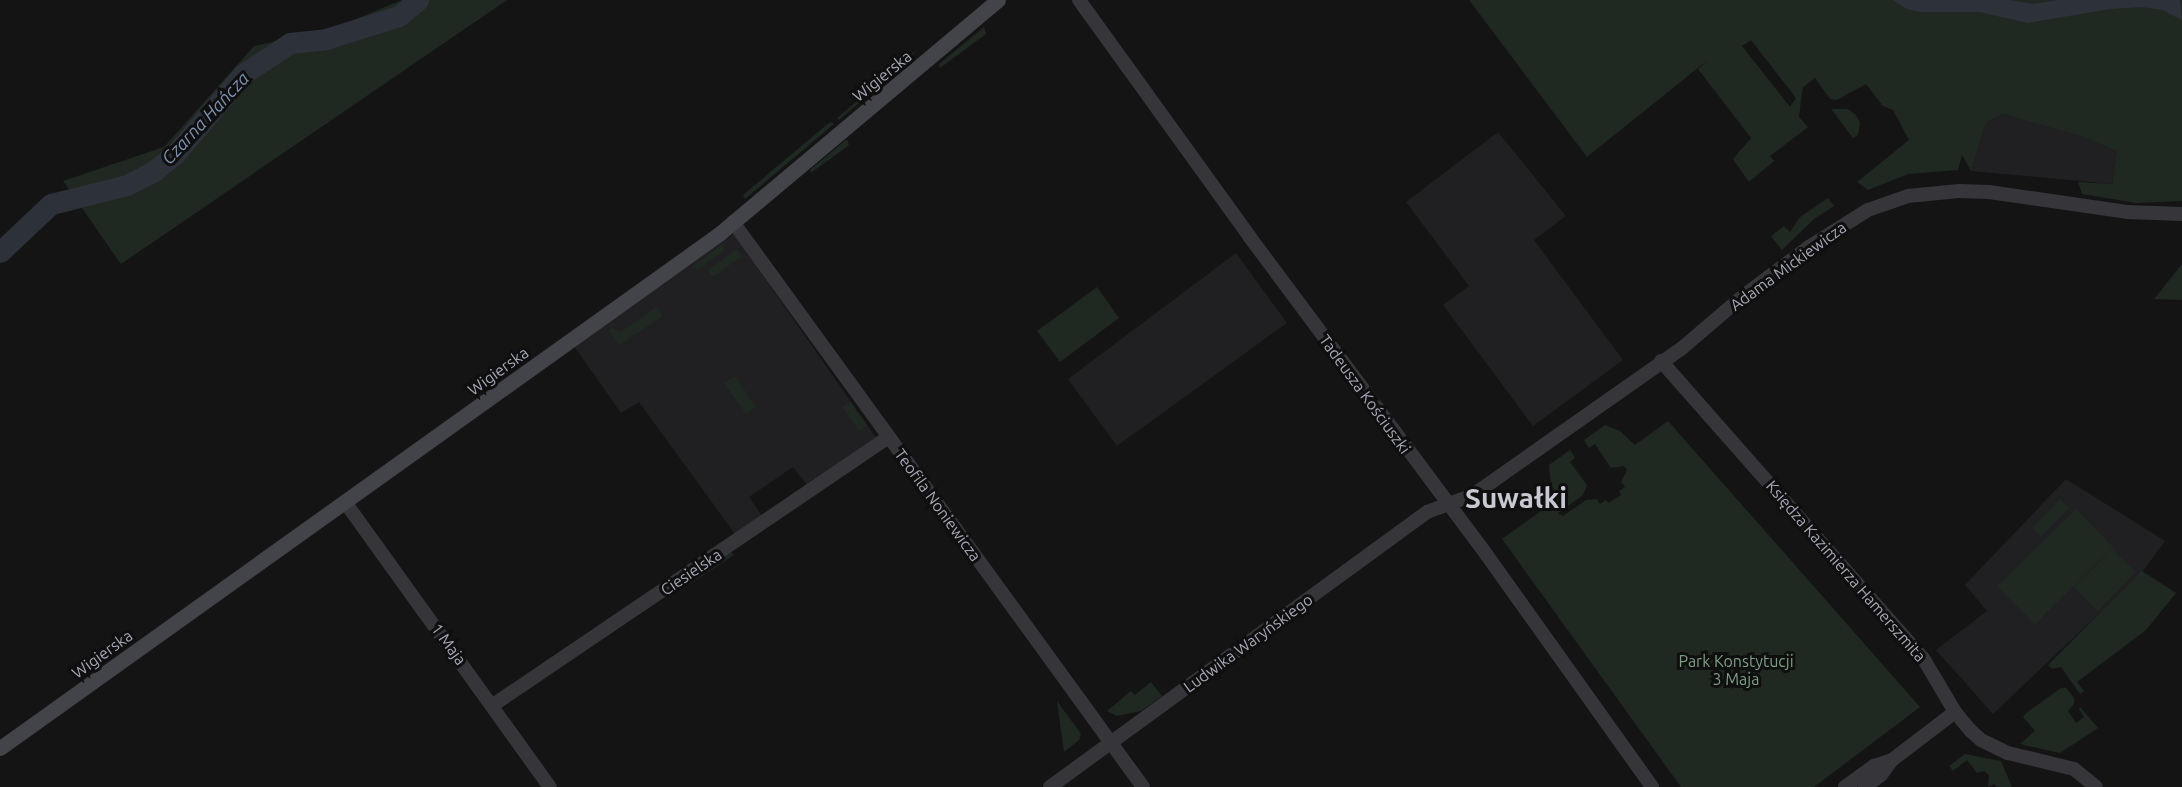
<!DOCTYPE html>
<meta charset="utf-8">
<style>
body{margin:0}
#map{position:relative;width:2182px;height:787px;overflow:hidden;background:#141415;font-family:Ubuntu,sans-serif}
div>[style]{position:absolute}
.built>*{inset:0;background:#202022}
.green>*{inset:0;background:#202822}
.water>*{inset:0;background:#2d323a}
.river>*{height:21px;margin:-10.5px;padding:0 10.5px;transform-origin:10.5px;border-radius:10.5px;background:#2d323a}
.tertiary>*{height:14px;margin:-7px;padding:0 7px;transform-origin:7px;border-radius:7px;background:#35353a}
.secondary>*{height:15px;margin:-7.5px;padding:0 7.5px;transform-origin:7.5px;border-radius:7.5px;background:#43444a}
span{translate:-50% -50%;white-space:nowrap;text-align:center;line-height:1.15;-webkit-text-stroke:6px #0f0f10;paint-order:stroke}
.street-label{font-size:16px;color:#a6a8b5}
.park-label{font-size:16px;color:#7e9f85}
.water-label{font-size:18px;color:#7f91ae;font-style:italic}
.town-label{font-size:28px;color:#c7c8d1;font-weight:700}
</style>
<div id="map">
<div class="built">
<i style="clip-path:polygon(2002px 114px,2079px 134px,2117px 151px,2112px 184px,1971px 171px,1986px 123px)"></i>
<i style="clip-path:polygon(1498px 132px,1566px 216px,1534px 240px,1623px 360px,1533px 426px,1443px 305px,1469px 286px,1406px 202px)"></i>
<i style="clip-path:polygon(734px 234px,877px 439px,807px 485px,793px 467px,749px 497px,762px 516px,735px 534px,639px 402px,621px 413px,574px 346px)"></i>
<i style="clip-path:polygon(1236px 253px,1287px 323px,1117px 446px,1068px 379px)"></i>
<i style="clip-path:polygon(2066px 479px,2165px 541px,2140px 575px,1993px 714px,1936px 650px,1987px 611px,1965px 585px)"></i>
</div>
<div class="green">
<i style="clip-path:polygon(402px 0,507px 0,121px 264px,63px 181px,164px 147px,254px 46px,332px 29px)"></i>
<i style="clip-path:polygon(evenodd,1469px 0,2182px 0,2182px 201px,2136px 203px,2082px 194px,2078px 182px,2112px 184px,2117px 151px,2079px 135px,2002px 114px,1986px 123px,1971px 171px,1962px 155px,1958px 170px,1908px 174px,1868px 190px,1857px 182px,1909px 140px,1893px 110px,1883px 106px,1866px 84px,1837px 100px,1830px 99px,1815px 78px,1803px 87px,1801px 101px,1799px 117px,1808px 127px,1770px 156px,1774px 161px,1749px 182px,1733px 159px,1751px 138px,1698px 69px,1709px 59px,1587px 157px,1469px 0,1751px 40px,1796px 98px,1790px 107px,1742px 46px,1751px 40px)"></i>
<i style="clip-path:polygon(984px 27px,986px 34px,940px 68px,939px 64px)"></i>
<i style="clip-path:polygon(918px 49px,904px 65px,839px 120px,837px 118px)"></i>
<i style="clip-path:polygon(1831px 109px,1848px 109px,1856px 115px,1860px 123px,1858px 135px,1853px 138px)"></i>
<i style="clip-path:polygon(830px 122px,834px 124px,745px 199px,743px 195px)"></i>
<i style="clip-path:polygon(847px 139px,849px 145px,811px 173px,810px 170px)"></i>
<i style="clip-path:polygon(1828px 198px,1834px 206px,1814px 219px,1782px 250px,1771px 236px,1784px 226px,1790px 232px,1800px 217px)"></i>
<i style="clip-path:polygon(722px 244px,724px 250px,698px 270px,692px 267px)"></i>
<i style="clip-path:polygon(737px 249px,742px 256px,713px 277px,708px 270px)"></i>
<i style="clip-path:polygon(2182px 264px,2182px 300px,2154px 299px)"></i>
<i style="clip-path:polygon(1097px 287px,1119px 318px,1060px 362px,1037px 331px)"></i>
<i style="clip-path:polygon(656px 307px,663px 316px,619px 345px,608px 330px,612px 328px,621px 332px)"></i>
<i style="clip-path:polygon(735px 376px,756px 407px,746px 414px,724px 383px)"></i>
<i style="clip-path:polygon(850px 402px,867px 425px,859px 431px,842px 407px)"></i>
<i style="clip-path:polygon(1668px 421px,1920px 707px,1814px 787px,1681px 787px,1502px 539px,1558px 499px,1551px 484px,1549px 465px,1570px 450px,1575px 458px,1570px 462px,1587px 485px,1583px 495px,1558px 513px,1563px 516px,1586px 500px,1597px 499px,1600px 504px,1606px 500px,1608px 503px,1621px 495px,1619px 491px,1625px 487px,1621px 482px,1627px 470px,1624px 466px,1611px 468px,1595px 444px,1589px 448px,1584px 440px,1605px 425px,1620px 431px,1635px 445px)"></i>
<i style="clip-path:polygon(2060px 499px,2069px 508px,2041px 536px,2032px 528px)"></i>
<i style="clip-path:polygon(2076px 509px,2113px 547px,2035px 624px,1997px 586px)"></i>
<i style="clip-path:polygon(2112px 549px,2136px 572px,2098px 611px,2074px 587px)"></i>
<i style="clip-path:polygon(730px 551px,734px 555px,690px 584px,675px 589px)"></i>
<i style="clip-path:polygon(2142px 571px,2176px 593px,2146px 630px,2077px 682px,2084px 691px,2080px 694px,2061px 667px,2052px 669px,2048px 665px)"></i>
<i style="clip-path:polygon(1151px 682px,1162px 696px,1141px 711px,1117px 716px,1107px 711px,1131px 691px,1135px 695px)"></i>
<i style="clip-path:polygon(2061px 688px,2066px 688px,2074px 698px,2074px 704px,2068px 711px,2076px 723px,2084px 717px,2079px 709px,2080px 707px,2098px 728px,2060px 753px,2020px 744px,2035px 731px,2023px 717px,2026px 713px)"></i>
<i style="clip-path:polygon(1057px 701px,1081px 734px,1079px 740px,1064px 752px)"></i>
<i style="clip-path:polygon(1965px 754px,2001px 761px,2012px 787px,1997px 787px,1994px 784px,1988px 787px,1989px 775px,1984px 771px,1977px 773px,1967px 760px,1953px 771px,1949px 766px)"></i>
</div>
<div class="water">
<i style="clip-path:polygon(1893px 0,2009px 0,2033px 4px,2059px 0,2180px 0,2182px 20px,2162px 10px,2142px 7px,2110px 9px,2028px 23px,1979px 12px,1919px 12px,1907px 9px)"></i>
</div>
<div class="river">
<i style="left:0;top:252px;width:70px;rotate:-43.3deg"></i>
<i style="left:51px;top:204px;width:78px;rotate:-14deg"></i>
<i style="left:127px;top:185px;width:30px;rotate:-27deg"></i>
<i style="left:154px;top:171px;width:27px;rotate:-39deg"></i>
<i style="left:175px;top:154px;width:105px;rotate:-49.6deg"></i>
<i style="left:243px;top:74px;width:56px;rotate:-33.4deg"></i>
<i style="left:290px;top:43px;width:36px;rotate:-6deg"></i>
<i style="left:326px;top:39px;width:77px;rotate:-17.5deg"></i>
<i style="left:399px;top:16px;width:25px;rotate:-40deg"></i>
</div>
<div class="tertiary">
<i style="left:1079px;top:0;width:291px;rotate:54.2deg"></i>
<i style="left:1249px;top:236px;width:397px;rotate:53.3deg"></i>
<i style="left:1486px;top:554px;width:286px;rotate:54.5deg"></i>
<i style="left:733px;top:222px;width:698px;rotate:54.03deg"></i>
<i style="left:1661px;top:361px;width:396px;rotate:48.6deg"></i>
<i style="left:1923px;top:658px;width:63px;rotate:59.3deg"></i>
<i style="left:1955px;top:712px;width:25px;rotate:50deg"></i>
<i style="left:1971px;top:731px;width:13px;rotate:42deg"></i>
<i style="left:1981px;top:740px;width:30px;rotate:26deg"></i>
<i style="left:2008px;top:753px;width:68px;rotate:13.6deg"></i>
<i style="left:2074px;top:769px;width:28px;rotate:39deg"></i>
<i style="left:345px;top:502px;width:351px;rotate:54.3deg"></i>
<i style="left:493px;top:705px;width:477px;rotate:-34.1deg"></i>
<i style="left:1050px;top:787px;width:467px;rotate:-36.1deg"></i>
<i style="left:1427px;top:512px;width:49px;rotate:-20.3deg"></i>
<i style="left:1473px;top:495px;width:254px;rotate:-35.1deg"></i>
<i style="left:1681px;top:349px;width:82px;rotate:-40.5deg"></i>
<i style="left:1743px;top:296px;width:82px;rotate:-36.6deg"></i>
<i style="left:1809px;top:247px;width:70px;rotate:-32.1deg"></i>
<i style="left:1868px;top:210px;width:42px;rotate:-19.3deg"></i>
<i style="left:1908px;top:196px;width:51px;rotate:-5.6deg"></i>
<i style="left:1959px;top:191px;width:30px;rotate:2deg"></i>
<i style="left:1989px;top:192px;width:139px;rotate:8.2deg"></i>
<i style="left:2127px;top:212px;width:55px;rotate:2.1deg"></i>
<i style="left:1845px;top:787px;width:36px;rotate:-36deg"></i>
<i style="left:1874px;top:766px;width:19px;rotate:-18deg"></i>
<i style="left:1865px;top:787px;width:20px;rotate:-37deg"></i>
<i style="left:1881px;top:775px;width:19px;rotate:-54deg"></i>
<i style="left:1892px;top:760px;width:79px;rotate:-37.3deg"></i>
</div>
<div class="secondary">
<i style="left:0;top:748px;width:884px;rotate:-35.56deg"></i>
<i style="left:719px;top:234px;width:364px;rotate:-40deg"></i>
</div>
<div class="street-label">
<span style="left:882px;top:76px;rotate:-39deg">Wigierska</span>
<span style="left:1788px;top:266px;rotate:-36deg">Adama Mickiewicza</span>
<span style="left:498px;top:371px;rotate:-36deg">Wigierska</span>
<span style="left:1365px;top:394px;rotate:54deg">Tadeusza Kościuszki</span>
<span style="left:938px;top:505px;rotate:54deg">Teofila Noniewicza</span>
<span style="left:1846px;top:571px;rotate:49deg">Księdza Kazimierza Hamerszmita</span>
<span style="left:691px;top:572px;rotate:-34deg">Ciesielska</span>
<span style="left:1248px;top:643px;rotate:-36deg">Ludwika Waryńskiego</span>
<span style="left:449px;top:644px;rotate:54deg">1 Maja</span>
<span style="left:102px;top:654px;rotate:-36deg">Wigierska</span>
</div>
<div class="park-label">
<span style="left:1736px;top:670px">Park Konstytucji<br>3 Maja</span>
</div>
<div class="water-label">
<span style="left:205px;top:118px;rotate:-47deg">Czarna Hańcza</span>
</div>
<div class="town-label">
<span style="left:1516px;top:498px">Suwałki</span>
</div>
</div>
